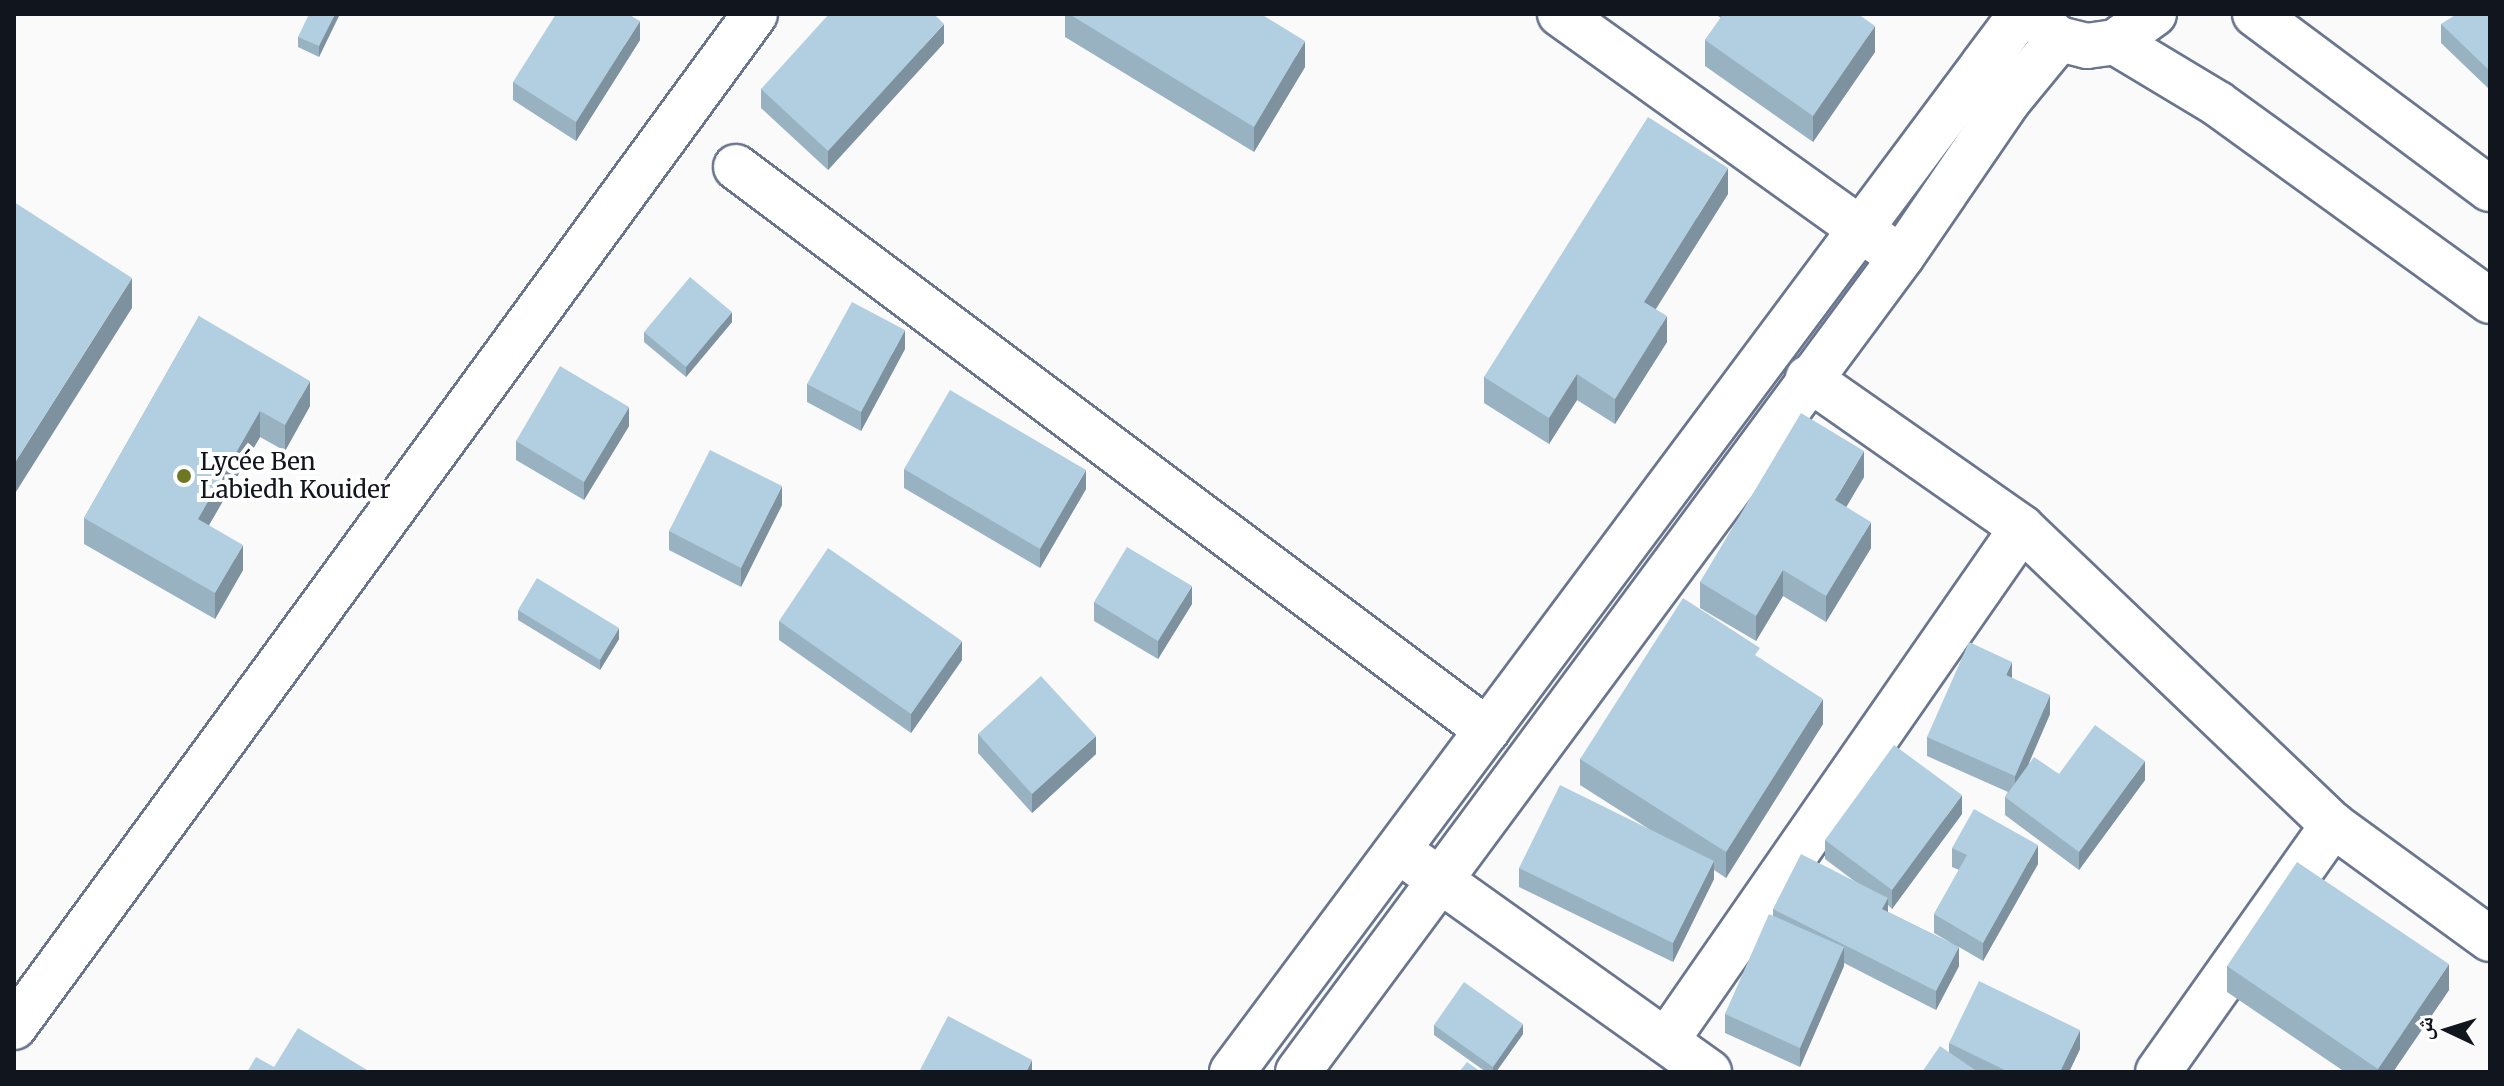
<!DOCTYPE html>
<meta charset="utf-8">
<style>
body{margin:0}
#map{position:relative;width:2504px;height:1086px;overflow:hidden;background:#fafafa;font-family:Merriweather,"Noto Naskh Arabic",serif}
div>[style]{position:absolute}
.roads{filter:drop-shadow(2px 0 #6a768e) drop-shadow(-2px 0 #6a768e) drop-shadow(0 2px #6a768e) drop-shadow(0 -2px #6a768e)}
.minor>*{height:44px;margin:-22px;padding:0 22px;transform-origin:22px;border-radius:22px;background:#fff}
.secondary>*{height:44px;margin:-22px;padding:0 22px;transform-origin:22px;border-radius:22px;background:#fff}
.wall>*{inset:0;background:#99b2c2}
.shaded-wall>*{inset:0;background:#7d919e}
.building>*{inset:0;background:#b2cfe2}
.dots>*{width:22px;height:22px;translate:-50% -50%;box-sizing:border-box;border:4px solid #fff;border-radius:50%}
span{translate:-50% -50%;white-space:nowrap;text-align:center;line-height:1.15;-webkit-text-stroke:8px #fff;paint-order:stroke}
.poi-label{font-size:24px;color:#11151e}
.left{translate:0 -50%;text-align:left}
.frame{position:absolute;inset:0;border:16px solid #11151e;pointer-events:none}
.north{position:absolute;left:2408px;top:990px;width:80px;height:80px;-webkit-text-stroke:6px #fff;paint-order:stroke;rotate:274deg;font-size:22px;font-weight:700;line-height:32px;text-align:center;color:#11151e}
.north::after{content:'';display:block;margin:auto;width:28px;height:36px;background:#11151e;clip-path:polygon(50% 0,100% 100%,50% 72%,0 100%)}
</style>
<div id="map">
<div class="roads">
<div class="minor">
<i style="left:1560px;top:14px;width:401px;rotate:35.6deg"></i>
<i style="left:736px;top:167px;width:939px;rotate:36.86deg"></i>
<i style="left:1808px;top:378px;width:261px;rotate:35deg"></i>
<i style="left:2022px;top:528px;width:430px;rotate:43.7deg"></i>
<i style="left:2333px;top:825px;width:194px;rotate:36deg"></i>
<i style="left:1416px;top:863px;width:360px;rotate:35.5deg"></i>
<i style="left:14px;top:1027px;width:1255px;rotate:-53.81deg"></i>
<i style="left:1666px;top:1041px;width:624px;rotate:-55.24deg"></i>
<i style="left:1232px;top:1072px;width:1320px;rotate:-53.29deg"></i>
<i style="left:1298px;top:1072px;width:1015px;rotate:-53.49deg"></i>
<i style="left:1902px;top:256px;width:188px;rotate:-55.6deg"></i>
<i style="left:2008px;top:101px;width:80px;rotate:-50.6deg"></i>
<i style="left:2158px;top:1072px;width:303px;rotate:-54.7deg"></i>
</div>
<div class="secondary">
<i style="left:2029px;top:14px;width:39px;rotate:40deg"></i>
<i style="left:2059px;top:39px;width:29px;rotate:14deg"></i>
<i style="left:2087px;top:46px;width:28px;rotate:-8deg"></i>
<i style="left:2115px;top:42px;width:48px;rotate:-35.7deg"></i>
<i style="left:2255px;top:14px;width:293px;rotate:36.7deg"></i>
<i style="left:2115px;top:42px;width:120px;rotate:31deg"></i>
<i style="left:2218px;top:104px;width:336px;rotate:35.9deg"></i>
</div>
</div>
<div class="wall">
<i style="clip-path:polygon(339px 14px,319px 57px,298px 47px,298px 37px)"></i>
<i style="clip-path:polygon(1065px 14px,1261px 14px,1305px 67px,1254px 152px,1065px 37px)"></i>
<i style="clip-path:polygon(1715px 14px,1858px 14px,1875px 52px,1813px 142px,1705px 66px,1705px 40px,1721px 18px)"></i>
<i style="clip-path:polygon(2490px 14px,2490px 90px,2441px 43px,2441px 24px)"></i>
<i style="clip-path:polygon(640px 40px,576px 141px,513px 100px,513px 82px)"></i>
<i style="clip-path:polygon(944px 43px,828px 170px,761px 108px,761px 89px)"></i>
<i style="clip-path:polygon(1728px 194px,1655px 309px,1667px 342px,1615px 424px,1577px 400px,1549px 444px,1484px 403px,1484px 377px)"></i>
<i style="clip-path:polygon(199px 316px,310px 406px,285px 451px,260px 437px,209px 525px,243px 570px,215px 619px,84px 544px,84px 518px)"></i>
<i style="clip-path:polygon(732px 322px,686px 377px,644px 342px,644px 332px)"></i>
<i style="clip-path:polygon(905px 349px,861px 431px,807px 402px,807px 384px)"></i>
<i style="clip-path:polygon(629px 426px,584px 500px,516px 460px,516px 441px)"></i>
<i style="clip-path:polygon(904px 469px,1086px 489px,1040px 568px,904px 488px)"></i>
<i style="clip-path:polygon(1864px 477px,1846px 507px,1871px 548px,1826px 622px,1783px 596px,1756px 641px,1700px 608px,1700px 582px)"></i>
<i style="clip-path:polygon(782px 505px,741px 587px,669px 550px,669px 531px)"></i>
<i style="clip-path:polygon(1094px 602px,1192px 604px,1158px 659px,1094px 621px)"></i>
<i style="clip-path:polygon(518px 610px,619px 639px,600px 670px,518px 620px)"></i>
<i style="clip-path:polygon(779px 621px,962px 660px,911px 733px,779px 640px)"></i>
<i style="clip-path:polygon(1760px 658px,1823px 724px,1726px 878px,1714px 870px,1714px 879px,1673px 962px,1519px 887px,1519px 868px,1649px 829px,1580px 785px,1580px 759px)"></i>
<i style="clip-path:polygon(2012px 678px,2050px 714px,2029px 763px,2059px 774px,2145px 780px,2079px 870px,2005px 815px,2005px 797px,2008px 792px,1927px 756px,1927px 737px)"></i>
<i style="clip-path:polygon(978px 734px,1096px 754px,1032px 813px,978px 753px)"></i>
<i style="clip-path:polygon(1962px 814px,1892px 909px,1888px 905px,1888px 912px,1953px 944px,1934px 933px,1934px 914px,1959px 870px,1952px 867px,1952px 848px,2038px 864px,1983px 961px,1959px 947px,1959px 966px,1936px 1010px,1844px 963px,1844px 966px,1800px 1067px,1725px 1033px,1725px 1014px,1773px 916px,1773px 909px,1857px 883px,1825px 859px,1825px 840px)"></i>
<i style="clip-path:polygon(2227px 966px,2449px 990px,2393px 1072px,2345px 1072px,2227px 992px)"></i>
<i style="clip-path:polygon(1434px 1025px,1523px 1034px,1496px 1072px,1486px 1072px,1434px 1035px)"></i>
<i style="clip-path:polygon(1949px 1043px,2080px 1049px,2069px 1072px,1922px 1072px,1949px 1052px)"></i>
</div>
<div class="shaded-wall">
<i style="clip-path:polygon(335px 14px,339px 14px,339px 16px,319px 57px,319px 46px)"></i>
<i style="clip-path:polygon(640px 21px,640px 40px,576px 141px,576px 122px)"></i>
<i style="clip-path:polygon(944px 24px,944px 43px,828px 170px,828px 151px)"></i>
<i style="clip-path:polygon(1875px 26px,1875px 52px,1813px 142px,1813px 116px)"></i>
<i style="clip-path:polygon(1305px 41px,1305px 67px,1254px 152px,1254px 127px)"></i>
<i style="clip-path:polygon(1728px 168px,1728px 194px,1644px 328px,1644px 302px)"></i>
<i style="clip-path:polygon(132px 278px,132px 308px,14px 495px,14px 464px)"></i>
<i style="clip-path:polygon(732px 312px,732px 322px,686px 377px,686px 367px)"></i>
<i style="clip-path:polygon(1667px 316px,1667px 342px,1615px 424px,1615px 399px)"></i>
<i style="clip-path:polygon(905px 330px,905px 349px,861px 431px,861px 412px)"></i>
<i style="clip-path:polygon(1577px 374px,1577px 400px,1549px 444px,1549px 418px)"></i>
<i style="clip-path:polygon(310px 381px,310px 406px,285px 451px,285px 425px)"></i>
<i style="clip-path:polygon(629px 407px,629px 426px,584px 500px,584px 482px)"></i>
<i style="clip-path:polygon(260px 411px,260px 437px,198px 544px,198px 519px)"></i>
<i style="clip-path:polygon(1864px 451px,1864px 477px,1835px 526px,1835px 500px)"></i>
<i style="clip-path:polygon(1086px 470px,1086px 489px,1040px 568px,1040px 549px)"></i>
<i style="clip-path:polygon(782px 486px,782px 505px,741px 587px,741px 568px)"></i>
<i style="clip-path:polygon(1871px 522px,1871px 548px,1826px 622px,1826px 596px)"></i>
<i style="clip-path:polygon(243px 545px,243px 570px,215px 619px,215px 593px)"></i>
<i style="clip-path:polygon(1783px 570px,1783px 596px,1756px 641px,1756px 616px)"></i>
<i style="clip-path:polygon(1192px 586px,1192px 604px,1158px 659px,1158px 641px)"></i>
<i style="clip-path:polygon(619px 628px,619px 639px,600px 670px,600px 660px)"></i>
<i style="clip-path:polygon(962px 641px,962px 660px,911px 733px,911px 714px)"></i>
<i style="clip-path:polygon(2012px 662px,2012px 680px,2006px 675px)"></i>
<i style="clip-path:polygon(2050px 695px,2050px 714px,2015px 795px,2015px 776px)"></i>
<i style="clip-path:polygon(1823px 699px,1823px 724px,1726px 878px,1726px 852px)"></i>
<i style="clip-path:polygon(1096px 736px,1096px 754px,1032px 813px,1032px 794px)"></i>
<i style="clip-path:polygon(2145px 761px,2145px 780px,2079px 870px,2079px 852px)"></i>
<i style="clip-path:polygon(1962px 795px,1962px 814px,1892px 909px,1892px 890px)"></i>
<i style="clip-path:polygon(2038px 845px,2038px 864px,1983px 961px,1983px 943px)"></i>
<i style="clip-path:polygon(1714px 861px,1714px 879px,1673px 962px,1673px 943px)"></i>
<i style="clip-path:polygon(1888px 898px,1888px 917px,1882px 909px)"></i>
<i style="clip-path:polygon(1844px 947px,1844px 966px,1800px 1067px,1800px 1048px)"></i>
<i style="clip-path:polygon(1959px 947px,1959px 966px,1936px 1010px,1936px 991px)"></i>
<i style="clip-path:polygon(2449px 964px,2449px 990px,2393px 1072px,2378px 1072px,2378px 1069px)"></i>
<i style="clip-path:polygon(1523px 1024px,1523px 1034px,1496px 1072px,1493px 1072px,1493px 1067px)"></i>
<i style="clip-path:polygon(2080px 1030px,2080px 1049px,2069px 1072px,2060px 1072px)"></i>
<i style="clip-path:polygon(1032px 1060px,1032px 1072px,1026px 1072px)"></i>
</div>
<div class="building">
<i style="clip-path:polygon(309px 14px,335px 14px,319px 46px,298px 37px)"></i>
<i style="clip-path:polygon(556px 14px,628px 14px,640px 21px,576px 122px,513px 82px)"></i>
<i style="clip-path:polygon(829px 14px,934px 14px,944px 24px,828px 151px,761px 89px)"></i>
<i style="clip-path:polygon(1069px 14px,1261px 14px,1305px 41px,1254px 127px)"></i>
<i style="clip-path:polygon(1723px 14px,1858px 14px,1875px 26px,1813px 116px,1705px 40px)"></i>
<i style="clip-path:polygon(2457px 14px,2490px 14px,2490px 71px,2441px 24px)"></i>
<i style="clip-path:polygon(1648px 117px,1728px 168px,1644px 302px,1667px 316px,1615px 399px,1577px 374px,1549px 418px,1484px 377px)"></i>
<i style="clip-path:polygon(14px 202px,132px 278px,14px 464px)"></i>
<i style="clip-path:polygon(690px 277px,732px 312px,686px 367px,644px 332px)"></i>
<i style="clip-path:polygon(852px 302px,905px 330px,861px 412px,807px 384px)"></i>
<i style="clip-path:polygon(199px 316px,310px 381px,285px 425px,260px 411px,198px 519px,243px 545px,215px 593px,84px 518px)"></i>
<i style="clip-path:polygon(560px 366px,629px 407px,584px 482px,516px 441px)"></i>
<i style="clip-path:polygon(950px 390px,1086px 470px,1040px 549px,904px 469px)"></i>
<i style="clip-path:polygon(1801px 413px,1864px 451px,1835px 500px,1871px 522px,1826px 596px,1783px 570px,1756px 616px,1700px 582px)"></i>
<i style="clip-path:polygon(710px 450px,782px 486px,741px 568px,669px 531px)"></i>
<i style="clip-path:polygon(1127px 547px,1192px 586px,1158px 641px,1094px 602px)"></i>
<i style="clip-path:polygon(828px 548px,962px 641px,911px 714px,779px 621px)"></i>
<i style="clip-path:polygon(537px 578px,619px 628px,600px 660px,518px 610px)"></i>
<i style="clip-path:polygon(1683px 598px,1760px 648px,1755px 655px,1823px 699px,1726px 852px,1580px 759px)"></i>
<i style="clip-path:polygon(1969px 642px,2012px 662px,2006px 675px,2050px 695px,2015px 776px,1927px 737px)"></i>
<i style="clip-path:polygon(1041px 676px,1096px 736px,1032px 794px,978px 734px)"></i>
<i style="clip-path:polygon(2095px 725px,2145px 761px,2079px 852px,2005px 797px,2034px 757px,2059px 774px)"></i>
<i style="clip-path:polygon(1894px 745px,1962px 795px,1892px 890px,1825px 840px)"></i>
<i style="clip-path:polygon(1560px 785px,1714px 861px,1673px 943px,1519px 868px)"></i>
<i style="clip-path:polygon(1974px 809px,2038px 845px,1983px 943px,1934px 914px,1967px 855px,1952px 848px)"></i>
<i style="clip-path:polygon(1801px 854px,1888px 898px,1882px 909px,1959px 947px,1936px 991px,1773px 909px)"></i>
<i style="clip-path:polygon(2297px 862px,2449px 964px,2378px 1069px,2227px 966px)"></i>
<i style="clip-path:polygon(1769px 914px,1844px 947px,1800px 1048px,1725px 1014px)"></i>
<i style="clip-path:polygon(1979px 981px,2080px 1030px,2060px 1072px,2009px 1072px,1949px 1043px)"></i>
<i style="clip-path:polygon(1464px 982px,1523px 1024px,1493px 1067px,1434px 1025px)"></i>
<i style="clip-path:polygon(948px 1016px,1032px 1060px,1026px 1072px,919px 1072px)"></i>
<i style="clip-path:polygon(298px 1028px,367px 1070px,366px 1072px,247px 1072px,256px 1057px,274px 1067px)"></i>
<i style="clip-path:polygon(1940px 1046px,1978px 1072px,1922px 1072px)"></i>
<i style="clip-path:polygon(1467px 1062px,1481px 1072px,1459px 1072px)"></i>
</div>
<div class="dots">
<i style="left:184px;top:476px;background:#6e7823"></i>
</div>
<div class="poi-label">
<span class="left" style="left:200px;top:476px">Lycée Ben<br>Labiedh Kouider</span>
</div>
<div class="frame"></div>
<div class="north">ش</div>
</div>
